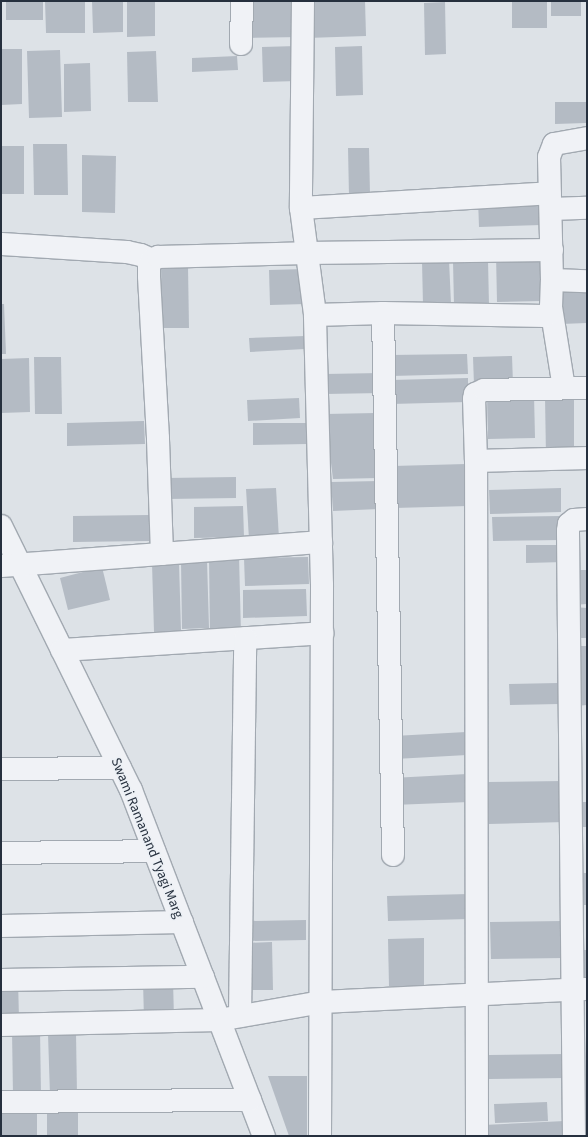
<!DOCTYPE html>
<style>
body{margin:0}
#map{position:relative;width:588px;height:1137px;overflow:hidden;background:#dde2e7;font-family:"Source Sans 3",sans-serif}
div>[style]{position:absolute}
.building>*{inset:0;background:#b4bbc4}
.roads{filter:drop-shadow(1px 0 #a2a9b1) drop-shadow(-1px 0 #a2a9b1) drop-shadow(0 1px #a2a9b1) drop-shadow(0 -1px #a2a9b1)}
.minor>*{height:22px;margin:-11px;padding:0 11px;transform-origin:11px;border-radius:11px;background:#f0f2f6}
span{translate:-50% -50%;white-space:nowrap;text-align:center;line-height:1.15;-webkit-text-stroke:3px #ecf0f5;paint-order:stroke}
.street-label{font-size:14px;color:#26303e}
.frame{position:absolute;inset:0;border:2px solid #26303e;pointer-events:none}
</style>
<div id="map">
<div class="building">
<i style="clip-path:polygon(6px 1px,43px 1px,43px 20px,6px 20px)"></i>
<i style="clip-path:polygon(45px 1px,85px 1px,85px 33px,46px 33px)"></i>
<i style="clip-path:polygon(92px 1px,123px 1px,123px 32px,93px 33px)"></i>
<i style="clip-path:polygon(127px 1px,155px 1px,155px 36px,127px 37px)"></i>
<i style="clip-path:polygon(300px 1px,301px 37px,247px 38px,246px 2px)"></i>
<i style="clip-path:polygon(306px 1px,365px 1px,366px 36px,307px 38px)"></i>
<i style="clip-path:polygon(512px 1px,547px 1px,547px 28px,512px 28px)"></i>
<i style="clip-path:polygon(551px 1px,581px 1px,581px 16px,551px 16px)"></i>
<i style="clip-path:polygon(445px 2px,446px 54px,425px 55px,424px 3px)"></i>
<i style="clip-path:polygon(297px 46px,298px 81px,263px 82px,262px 47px)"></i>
<i style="clip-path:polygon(362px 46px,363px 95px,336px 96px,335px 47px)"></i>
<i style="clip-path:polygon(1px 49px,22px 49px,22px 104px,1px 105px)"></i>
<i style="clip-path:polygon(60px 50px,62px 117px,29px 118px,27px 51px)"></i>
<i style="clip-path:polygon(156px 51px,158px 102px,128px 102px,127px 52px)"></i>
<i style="clip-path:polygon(237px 56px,238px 70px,192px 72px,192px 58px)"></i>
<i style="clip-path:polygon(90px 63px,91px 111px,64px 112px,64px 64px)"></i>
<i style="clip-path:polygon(555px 102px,586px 102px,586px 123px,555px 124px)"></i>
<i style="clip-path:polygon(33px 144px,67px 144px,68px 195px,34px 195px)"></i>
<i style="clip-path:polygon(1px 146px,24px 146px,24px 194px,1px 194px)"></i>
<i style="clip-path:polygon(348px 148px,369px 148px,370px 195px,349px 196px)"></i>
<i style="clip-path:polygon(82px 155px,116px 156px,115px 213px,82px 212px)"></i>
<i style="clip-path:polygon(540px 198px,541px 225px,479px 227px,478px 199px)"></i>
<i style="clip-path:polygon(541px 253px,542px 301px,497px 302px,496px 254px)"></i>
<i style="clip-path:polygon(449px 260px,451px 304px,423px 305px,422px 261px)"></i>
<i style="clip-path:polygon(488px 260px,489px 306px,454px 306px,453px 261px)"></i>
<i style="clip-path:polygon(161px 267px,188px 267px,189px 328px,162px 328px)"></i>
<i style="clip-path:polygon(305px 269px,306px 304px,270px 305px,269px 270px)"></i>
<i style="clip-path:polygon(586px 288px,587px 323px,561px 324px,560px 289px)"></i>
<i style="clip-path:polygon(1px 304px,4px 304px,6px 354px,1px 354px)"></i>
<i style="clip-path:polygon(305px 336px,305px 349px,250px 352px,249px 338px)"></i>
<i style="clip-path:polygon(467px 354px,468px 374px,391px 376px,390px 355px)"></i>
<i style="clip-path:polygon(512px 356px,513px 384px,474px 385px,473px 357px)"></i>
<i style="clip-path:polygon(34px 357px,61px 357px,62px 414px,35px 414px)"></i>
<i style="clip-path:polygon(29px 358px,30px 412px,1px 413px,1px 359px)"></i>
<i style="clip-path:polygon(381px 373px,382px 393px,325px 394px,325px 374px)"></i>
<i style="clip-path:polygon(468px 378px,468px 402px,391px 404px,391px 380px)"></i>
<i style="clip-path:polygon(534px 395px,535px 438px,488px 439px,487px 396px)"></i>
<i style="clip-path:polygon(545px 397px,574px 397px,574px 456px,546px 456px)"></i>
<i style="clip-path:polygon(299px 398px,300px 418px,248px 421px,247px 400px)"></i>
<i style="clip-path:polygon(376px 413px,379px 478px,333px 479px,325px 414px)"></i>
<i style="clip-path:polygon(144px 421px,145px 444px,67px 446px,67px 423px)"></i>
<i style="clip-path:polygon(253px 423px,307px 423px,307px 444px,253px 445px)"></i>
<i style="clip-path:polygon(466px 464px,468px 506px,394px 508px,393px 466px)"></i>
<i style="clip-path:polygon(236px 477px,236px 498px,167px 499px,166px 478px)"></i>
<i style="clip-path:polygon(379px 481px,379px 509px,333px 511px,331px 482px)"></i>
<i style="clip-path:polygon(276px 488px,279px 538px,249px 539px,246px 489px)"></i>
<i style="clip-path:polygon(561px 488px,561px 512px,490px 514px,489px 490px)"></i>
<i style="clip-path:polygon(243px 506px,244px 537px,194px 538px,194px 507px)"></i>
<i style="clip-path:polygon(149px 515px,149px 541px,73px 542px,73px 516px)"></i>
<i style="clip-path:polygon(561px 516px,561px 540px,493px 541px,492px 517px)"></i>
<i style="clip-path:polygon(526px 545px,564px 545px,564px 562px,526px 563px)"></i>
<i style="clip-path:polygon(239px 556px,241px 634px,210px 635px,209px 557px)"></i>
<i style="clip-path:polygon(308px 557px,309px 584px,245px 586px,244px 558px)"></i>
<i style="clip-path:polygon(207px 560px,209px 628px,182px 629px,181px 561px)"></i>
<i style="clip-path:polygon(179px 562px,181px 631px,154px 632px,152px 563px)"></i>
<i style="clip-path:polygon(102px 567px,110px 600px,68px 610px,60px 578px)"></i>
<i style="clip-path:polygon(572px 570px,587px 570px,587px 604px,573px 605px)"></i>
<i style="clip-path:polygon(306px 589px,307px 616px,243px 618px,243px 590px)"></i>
<i style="clip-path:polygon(574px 607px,587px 608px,587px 638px,573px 638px)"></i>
<i style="clip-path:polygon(575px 646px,587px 646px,587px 705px,576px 706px)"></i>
<i style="clip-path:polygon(558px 683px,559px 704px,510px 705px,509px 684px)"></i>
<i style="clip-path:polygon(466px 732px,467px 755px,395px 759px,394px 736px)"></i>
<i style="clip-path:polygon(467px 774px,469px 802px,393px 805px,392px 778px)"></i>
<i style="clip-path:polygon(564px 781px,565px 822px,488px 824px,487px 782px)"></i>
<i style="clip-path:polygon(576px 802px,587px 802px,587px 827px,577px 827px)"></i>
<i style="clip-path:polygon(577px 873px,587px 873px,587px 905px,578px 905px)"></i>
<i style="clip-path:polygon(469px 894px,470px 919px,388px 921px,387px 896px)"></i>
<i style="clip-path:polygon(306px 920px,306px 940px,248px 941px,248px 921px)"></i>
<i style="clip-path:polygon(563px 921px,564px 958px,491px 959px,490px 922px)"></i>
<i style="clip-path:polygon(424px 938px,424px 986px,389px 986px,388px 939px)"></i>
<i style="clip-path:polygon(272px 942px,273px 990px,245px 990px,245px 943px)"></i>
<i style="clip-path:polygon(578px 950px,587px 950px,587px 982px,579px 982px)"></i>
<i style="clip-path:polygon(18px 980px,19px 1019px,1px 1020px,1px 981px)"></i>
<i style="clip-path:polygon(173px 980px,174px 1019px,144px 1019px,143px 981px)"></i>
<i style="clip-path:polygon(40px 1029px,41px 1096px,13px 1096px,12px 1030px)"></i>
<i style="clip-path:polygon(76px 1033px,77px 1095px,50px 1095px,48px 1034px)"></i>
<i style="clip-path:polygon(566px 1054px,566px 1078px,489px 1079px,489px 1055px)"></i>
<i style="clip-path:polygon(268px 1076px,307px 1076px,307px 1136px,289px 1136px)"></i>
<i style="clip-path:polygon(547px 1102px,548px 1121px,495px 1123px,494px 1104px)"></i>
<i style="clip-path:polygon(47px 1110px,78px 1110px,78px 1136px,47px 1136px)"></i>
<i style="clip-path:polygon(37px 1113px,37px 1136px,1px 1136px,1px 1114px)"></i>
<i style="clip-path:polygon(565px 1121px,566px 1136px,483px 1136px,483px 1125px)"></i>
</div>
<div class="roads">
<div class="minor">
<i style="left:303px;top:1px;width:207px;rotate:90.6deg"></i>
<i style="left:301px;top:208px;width:108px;rotate:82.5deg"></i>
<i style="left:241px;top:44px;width:43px;rotate:-88.7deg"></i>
<i style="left:301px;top:208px;width:249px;rotate:-3.4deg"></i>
<i style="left:551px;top:209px;width:36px;rotate:-2deg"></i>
<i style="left:2px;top:244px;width:125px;rotate:3.7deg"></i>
<i style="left:127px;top:252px;width:14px;rotate:12deg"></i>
<i style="left:141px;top:255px;width:12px;rotate:24deg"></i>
<i style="left:552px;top:280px;width:35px;rotate:2deg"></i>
<i style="left:551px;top:307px;width:82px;rotate:80.9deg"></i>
<i style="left:383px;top:313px;width:542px;rotate:88.94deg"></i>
<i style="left:476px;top:461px;width:111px;rotate:-1.5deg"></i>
<i style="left:1px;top:526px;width:294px;rotate:63.8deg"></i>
<i style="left:131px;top:790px;width:371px;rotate:69deg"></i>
<i style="left:162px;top:554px;width:116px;rotate:-92deg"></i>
<i style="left:158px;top:438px;width:162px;rotate:-93.2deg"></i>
<i style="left:149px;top:276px;width:9px;rotate:-90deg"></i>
<i style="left:149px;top:267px;width:8px;rotate:-67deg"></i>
<i style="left:152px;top:260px;width:7px;rotate:-27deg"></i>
<i style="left:158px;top:257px;width:148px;rotate:-1.5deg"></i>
<i style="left:306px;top:253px;width:246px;rotate:-0.7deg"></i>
<i style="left:1px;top:566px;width:321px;rotate:-4.3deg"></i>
<i style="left:62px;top:650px;width:261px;rotate:-3.7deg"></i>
<i style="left:1px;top:769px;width:119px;rotate:-0.5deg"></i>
<i style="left:1px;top:853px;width:153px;rotate:-0.7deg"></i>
<i style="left:1px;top:926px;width:181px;rotate:-1.3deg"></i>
<i style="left:1px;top:980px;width:202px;rotate:-0.9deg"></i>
<i style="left:240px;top:1016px;width:378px;rotate:-89.2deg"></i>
<i style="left:1px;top:1025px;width:218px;rotate:-1.3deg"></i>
<i style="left:219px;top:1020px;width:105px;rotate:-9.9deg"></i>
<i style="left:322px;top:1002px;width:264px;rotate:-2.8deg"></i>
<i style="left:1px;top:1102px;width:249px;rotate:-0.5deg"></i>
<i style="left:320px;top:1136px;width:551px;rotate:-89.79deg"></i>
<i style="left:322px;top:585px;width:270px;rotate:-91.5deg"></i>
<i style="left:315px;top:315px;width:68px;rotate:-1.7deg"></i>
<i style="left:383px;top:313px;width:162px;rotate:1.1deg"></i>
<i style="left:545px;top:316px;width:6px;rotate:-39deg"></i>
<i style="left:550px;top:312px;width:5px;rotate:-79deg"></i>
<i style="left:551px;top:307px;width:27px;rotate:-88deg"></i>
<i style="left:552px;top:280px;width:123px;rotate:-91.4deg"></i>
<i style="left:549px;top:157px;width:14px;rotate:-69deg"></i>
<i style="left:554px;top:144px;width:34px;rotate:-10deg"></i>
<i style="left:477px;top:1136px;width:675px;rotate:-90.08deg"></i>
<i style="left:476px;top:461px;width:62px;rotate:-91.8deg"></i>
<i style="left:474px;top:399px;width:5px;rotate:-79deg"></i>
<i style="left:475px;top:394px;width:10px;rotate:-24deg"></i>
<i style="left:484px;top:390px;width:103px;rotate:-1.1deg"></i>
<i style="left:574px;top:1136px;width:605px;rotate:-90.57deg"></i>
<i style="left:568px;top:531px;width:7px;rotate:-82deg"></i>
<i style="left:569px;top:524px;width:6px;rotate:-39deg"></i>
<i style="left:574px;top:520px;width:13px;rotate:-4deg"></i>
</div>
</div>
<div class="street-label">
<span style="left:147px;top:838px;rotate:68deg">Swami Ramanand Tyagi Marg</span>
</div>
<div class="frame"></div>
</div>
